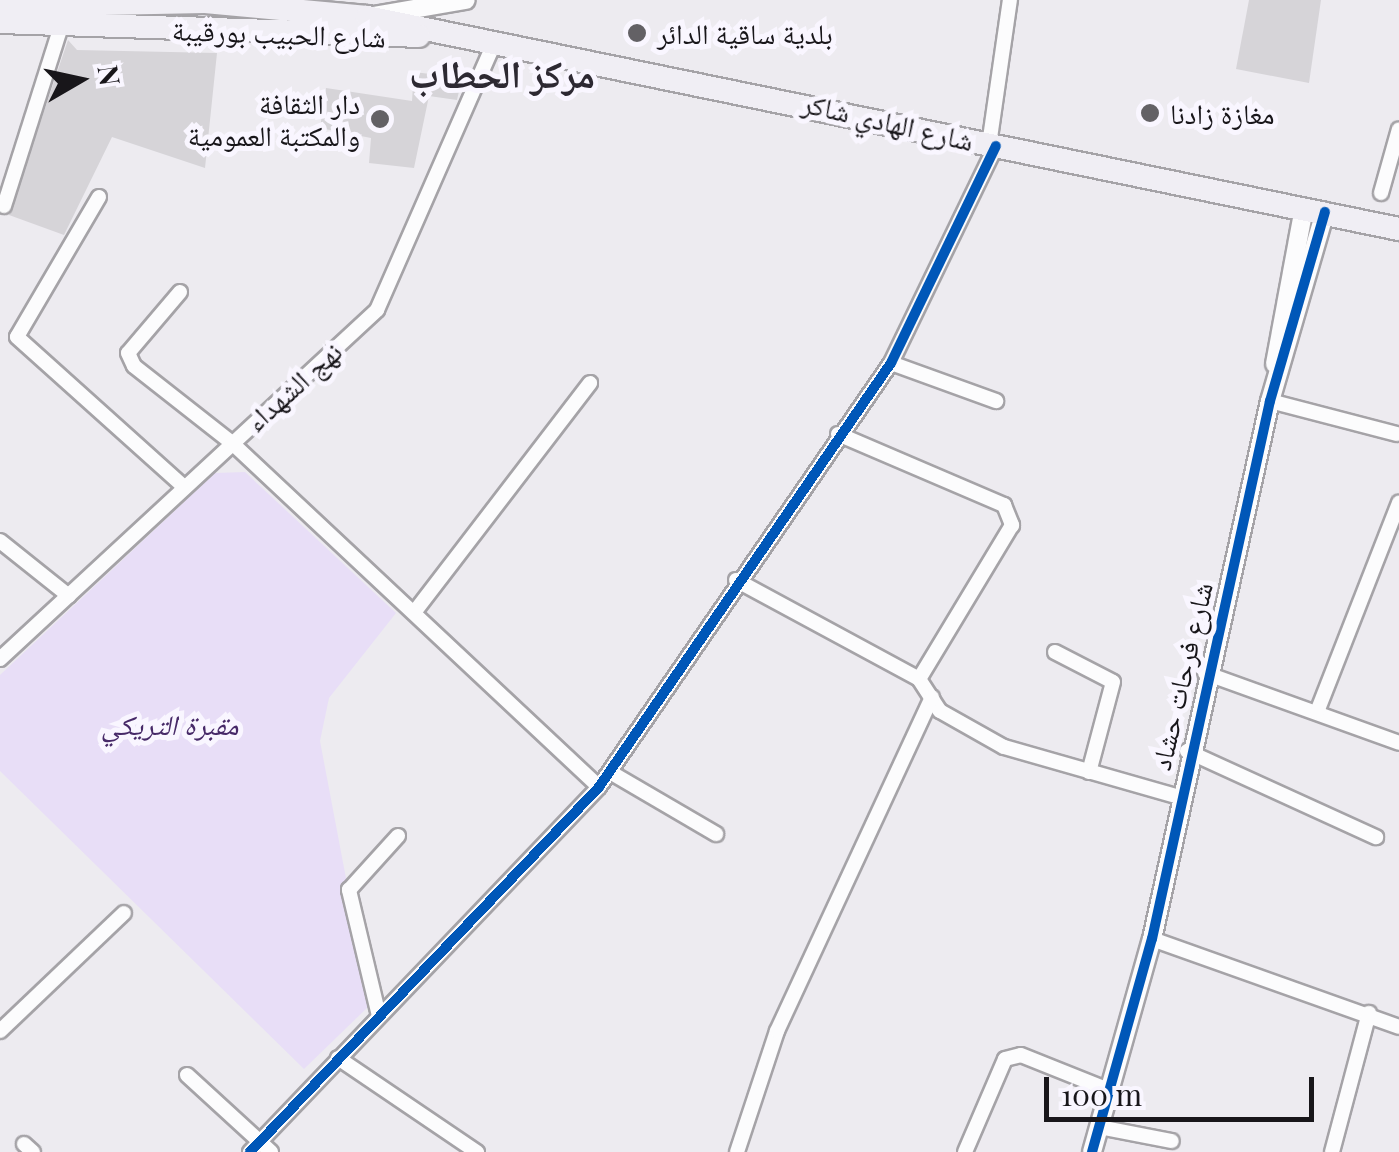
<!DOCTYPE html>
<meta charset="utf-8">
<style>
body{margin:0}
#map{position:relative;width:1399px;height:1152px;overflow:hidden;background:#edebf0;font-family:"Playfair Display","Noto Naskh Arabic",serif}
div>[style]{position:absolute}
.green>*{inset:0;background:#e8def7}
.building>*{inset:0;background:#d6d4d8}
.roads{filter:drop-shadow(2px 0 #a5a3a7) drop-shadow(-2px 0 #a5a3a7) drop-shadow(0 2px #a5a3a7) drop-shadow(0 -2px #a5a3a7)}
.minor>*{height:14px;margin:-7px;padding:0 7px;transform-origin:7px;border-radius:7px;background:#fcfcfd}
.tertiary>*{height:18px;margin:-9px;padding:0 9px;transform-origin:9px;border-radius:9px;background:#fcfcfd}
.primary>*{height:22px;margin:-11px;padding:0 11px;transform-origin:11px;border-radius:11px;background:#f0eef4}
.cycleway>*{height:10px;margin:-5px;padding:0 5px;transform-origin:5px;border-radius:5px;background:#0057b8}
.dots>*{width:28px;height:28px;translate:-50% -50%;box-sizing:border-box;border:5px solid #f9f6ff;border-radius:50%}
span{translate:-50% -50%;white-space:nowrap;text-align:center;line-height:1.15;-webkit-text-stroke:10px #f9f6ff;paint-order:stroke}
.street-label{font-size:28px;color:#18161a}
.poi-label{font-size:28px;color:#18161a}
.left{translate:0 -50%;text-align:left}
.right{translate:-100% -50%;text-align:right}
.park-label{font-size:28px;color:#472a68;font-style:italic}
.district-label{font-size:38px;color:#2d2932;font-weight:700}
.north{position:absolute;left:30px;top:30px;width:100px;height:100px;-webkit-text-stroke:8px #f9f6ff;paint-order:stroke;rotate:81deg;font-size:28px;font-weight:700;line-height:40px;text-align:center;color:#18161a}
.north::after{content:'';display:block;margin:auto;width:35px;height:45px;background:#18161a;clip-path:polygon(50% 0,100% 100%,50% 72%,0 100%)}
.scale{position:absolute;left:1044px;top:1077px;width:270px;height:45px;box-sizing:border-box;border:5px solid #18161a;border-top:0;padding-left:12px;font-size:30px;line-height:35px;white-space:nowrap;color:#18161a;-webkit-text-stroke:8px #f9f6ff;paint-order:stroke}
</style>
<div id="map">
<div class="green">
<i style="clip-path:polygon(245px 472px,396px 613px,329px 698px,320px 741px,370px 1005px,304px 1069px,0 771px,0 675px,215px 473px)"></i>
</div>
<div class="building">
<i style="clip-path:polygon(1249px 0,1321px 0,1309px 83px,1236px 69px)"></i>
<i style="clip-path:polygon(68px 40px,77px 50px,217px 53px,205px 168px,112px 137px,64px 235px,9px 215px)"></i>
<i style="clip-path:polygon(414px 72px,462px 78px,457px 100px,429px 96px,414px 168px,369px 163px,371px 138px,320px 128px,326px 88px,412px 101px)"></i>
</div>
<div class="roads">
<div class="minor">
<i style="left:989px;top:145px;width:147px;rotate:-81.8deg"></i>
<i style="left:1381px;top:193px;width:66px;rotate:-74.3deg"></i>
<i style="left:99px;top:197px;width:162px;rotate:120.4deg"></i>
<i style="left:17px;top:337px;width:224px;rotate:41.9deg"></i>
<i style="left:4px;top:206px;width:192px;rotate:-72.4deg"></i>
<i style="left:180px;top:292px;width:80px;rotate:130.4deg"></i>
<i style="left:128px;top:353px;width:14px;rotate:65deg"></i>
<i style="left:134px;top:366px;width:123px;rotate:38.1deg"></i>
<i style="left:231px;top:442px;width:504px;rotate:43.15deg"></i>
<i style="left:891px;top:363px;width:112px;rotate:19.9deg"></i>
<i style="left:1270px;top:401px;width:131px;rotate:14.6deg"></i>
<i style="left:838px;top:434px;width:181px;rotate:23.2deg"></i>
<i style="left:1004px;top:505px;width:22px;rotate:68deg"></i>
<i style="left:1012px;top:525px;width:180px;rotate:121.1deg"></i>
<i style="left:0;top:541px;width:88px;rotate:38.6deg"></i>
<i style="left:736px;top:580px;width:208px;rotate:28.4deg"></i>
<i style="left:919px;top:679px;width:38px;rotate:57deg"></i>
<i style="left:940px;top:711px;width:73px;rotate:29.4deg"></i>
<i style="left:1004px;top:747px;width:179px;rotate:15.9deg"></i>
<i style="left:416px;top:610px;width:286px;rotate:-52.5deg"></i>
<i style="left:1055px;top:652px;width:65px;rotate:27.3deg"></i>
<i style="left:1113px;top:682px;width:93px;rotate:104.9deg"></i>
<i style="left:0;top:659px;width:514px;rotate:-42.79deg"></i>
<i style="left:377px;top:310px;width:286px;rotate:-66.3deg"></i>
<i style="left:1205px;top:673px;width:206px;rotate:19.8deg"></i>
<i style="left:1317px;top:712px;width:225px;rotate:-68.6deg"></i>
<i style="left:1187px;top:751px;width:208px;rotate:24.5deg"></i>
<i style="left:610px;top:772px;width:123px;rotate:30.3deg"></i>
<i style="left:1152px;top:939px;width:262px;rotate:19.6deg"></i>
<i style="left:379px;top:1016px;width:130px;rotate:-103.4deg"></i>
<i style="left:349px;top:890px;width:73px;rotate:-47.8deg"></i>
<i style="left:0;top:1031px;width:171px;rotate:-43.6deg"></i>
<i style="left:338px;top:1058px;width:168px;rotate:34.1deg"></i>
<i style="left:187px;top:1075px;width:114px;rotate:42.5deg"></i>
<i style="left:1099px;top:1127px;width:74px;rotate:10.9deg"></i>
<i style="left:24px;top:1144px;width:12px;rotate:42deg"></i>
<i style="left:250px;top:1152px;width:505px;rotate:-46.28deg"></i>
<i style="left:599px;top:787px;width:515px;rotate:-55.45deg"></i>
<i style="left:891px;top:363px;width:241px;rotate:-64.2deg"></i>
<i style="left:737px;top:1152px;width:127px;rotate:-71.7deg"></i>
<i style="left:777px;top:1031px;width:368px;rotate:-65.1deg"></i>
<i style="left:965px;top:1152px;width:101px;rotate:-66.7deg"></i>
<i style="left:1005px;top:1059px;width:16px;rotate:-14deg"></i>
<i style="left:1021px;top:1055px;width:97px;rotate:21.8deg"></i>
<i style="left:1332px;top:1152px;width:144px;rotate:-75.1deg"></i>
</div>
<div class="tertiary">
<i style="left:373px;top:16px;width:94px;rotate:-9.8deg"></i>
<i style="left:1275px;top:364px;width:159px;rotate:-79.5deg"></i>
<i style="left:1092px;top:1152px;width:221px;rotate:-74.3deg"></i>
<i style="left:1152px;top:939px;width:551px;rotate:-77.63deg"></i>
<i style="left:1270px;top:401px;width:197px;rotate:-73.8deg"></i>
</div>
<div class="primary">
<i style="left:0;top:6px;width:205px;rotate:-1.1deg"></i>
<i style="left:205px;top:2px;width:163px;rotate:5.3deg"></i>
<i style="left:367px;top:17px;width:1054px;rotate:11.61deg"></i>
<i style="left:0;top:22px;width:419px;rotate:1.9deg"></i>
</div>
</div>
<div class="cycleway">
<i style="left:250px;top:1152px;width:505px;rotate:-46.28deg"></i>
<i style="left:599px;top:787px;width:515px;rotate:-55.45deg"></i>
<i style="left:891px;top:363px;width:241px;rotate:-64.2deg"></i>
<i style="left:1092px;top:1152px;width:221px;rotate:-74.3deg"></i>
<i style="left:1152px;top:939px;width:551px;rotate:-77.63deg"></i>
<i style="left:1270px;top:401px;width:197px;rotate:-73.8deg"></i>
</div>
<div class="dots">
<i style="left:637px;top:33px;background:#636165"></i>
<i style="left:1150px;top:113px;background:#636165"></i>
<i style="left:380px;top:119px;background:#636165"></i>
</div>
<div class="street-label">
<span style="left:279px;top:33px;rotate:2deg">شارع الحبيب بورقيبة</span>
<span style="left:888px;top:121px;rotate:13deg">شارع الهادي شاكر</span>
<span style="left:293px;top:386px;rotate:-42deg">نهج الشهداء</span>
<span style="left:1181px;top:676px;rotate:-77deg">شارع فرحات حشاد</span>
</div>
<div class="poi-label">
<span class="left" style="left:657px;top:33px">بلدية ساقية الدائر</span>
<span class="right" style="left:360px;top:119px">دار الثقافة<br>والمكتبة العمومية</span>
<span class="left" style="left:1170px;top:113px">مغازة زادنا</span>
</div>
<div class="park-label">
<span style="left:170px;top:724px">مقبرة التريكي</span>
</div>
<div class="district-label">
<span style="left:502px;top:73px">مركز الحطاب</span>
</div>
<div class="north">N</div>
<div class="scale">100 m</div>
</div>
